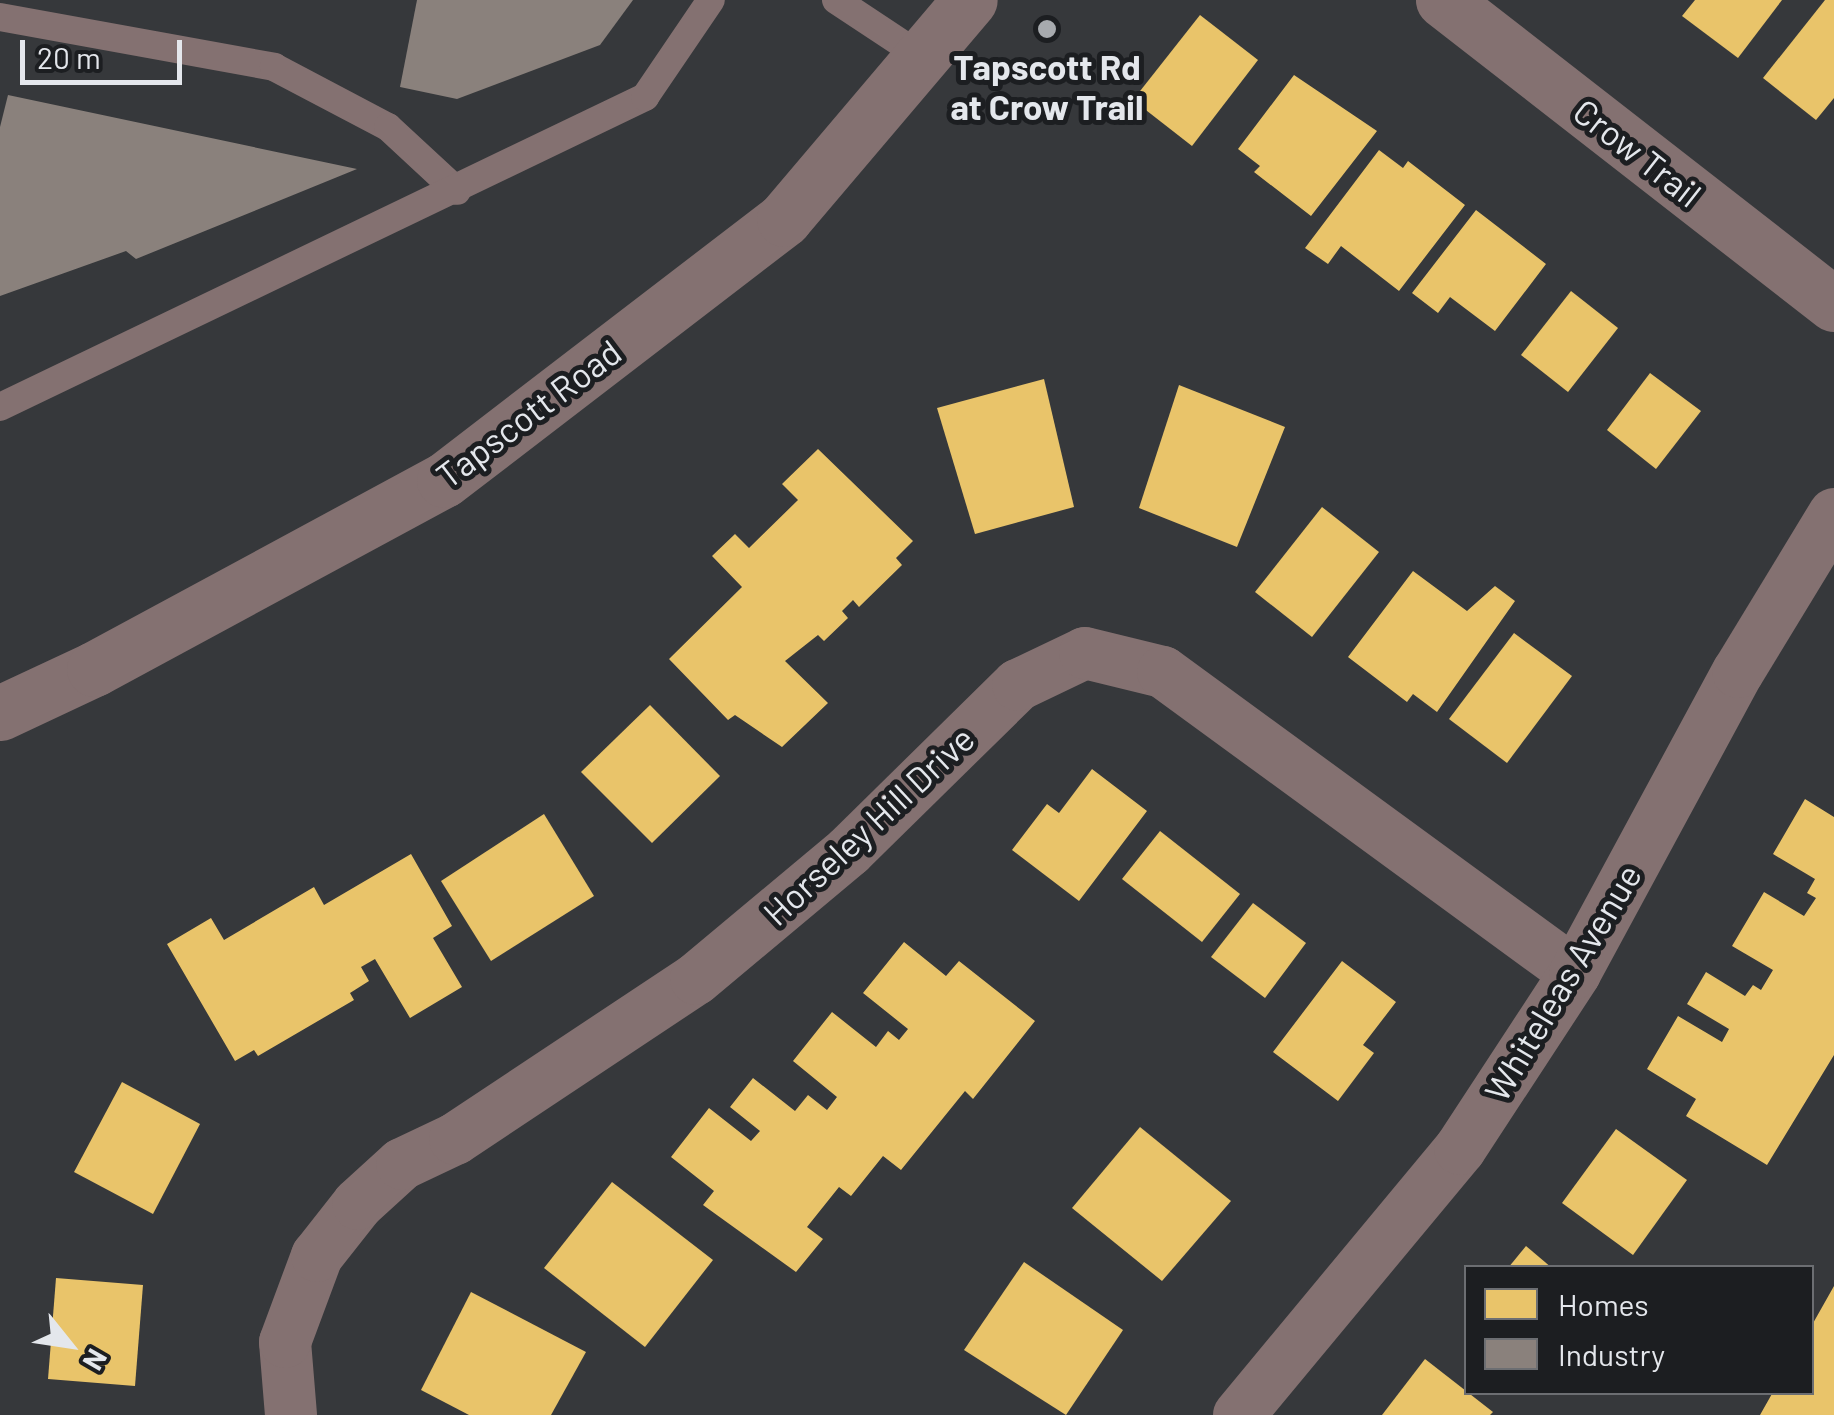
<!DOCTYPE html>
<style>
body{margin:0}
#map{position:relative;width:1834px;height:1415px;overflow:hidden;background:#36383b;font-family:Barlow,sans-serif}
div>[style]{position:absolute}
.homes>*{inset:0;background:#e9c46a}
.industry>*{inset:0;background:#8a817c}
.service>*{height:28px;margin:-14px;padding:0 14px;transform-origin:14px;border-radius:14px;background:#847171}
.minor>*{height:52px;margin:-26px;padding:0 26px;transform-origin:26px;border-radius:26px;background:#847171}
.tertiary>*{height:55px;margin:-27.5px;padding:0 27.5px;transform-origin:27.5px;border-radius:27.5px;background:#847171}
.dots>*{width:28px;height:28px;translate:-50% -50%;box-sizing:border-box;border:5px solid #1c1e21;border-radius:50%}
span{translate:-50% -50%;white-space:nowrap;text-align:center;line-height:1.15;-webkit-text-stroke:10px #1c1e21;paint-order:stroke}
.poi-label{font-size:35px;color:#e4e7ec;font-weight:700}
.street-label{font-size:35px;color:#e4e7ec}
.legend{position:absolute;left:1464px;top:1265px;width:350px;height:130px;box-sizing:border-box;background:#1c1e21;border:2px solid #6c6e72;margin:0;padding:12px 18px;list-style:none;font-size:30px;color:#e4e7ec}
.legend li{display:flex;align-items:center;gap:20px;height:50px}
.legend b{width:50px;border:2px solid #6c6e72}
.north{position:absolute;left:20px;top:1295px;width:100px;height:100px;-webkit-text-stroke:8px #1c1e21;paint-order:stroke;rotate:120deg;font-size:28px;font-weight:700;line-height:40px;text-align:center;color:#e4e7ec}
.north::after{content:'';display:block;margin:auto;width:35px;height:45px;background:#e4e7ec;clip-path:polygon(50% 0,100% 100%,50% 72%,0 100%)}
.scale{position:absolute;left:20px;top:40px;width:162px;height:45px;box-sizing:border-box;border:5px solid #e4e7ec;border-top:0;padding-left:12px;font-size:30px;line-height:35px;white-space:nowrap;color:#e4e7ec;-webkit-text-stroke:8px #1c1e21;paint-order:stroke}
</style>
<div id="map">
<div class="homes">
<i style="clip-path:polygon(1695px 0,1782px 0,1738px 58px,1682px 16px)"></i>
<i style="clip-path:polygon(1825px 0,1834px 0,1834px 98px,1816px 120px,1763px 78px)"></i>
<i style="clip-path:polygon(1200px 15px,1258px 60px,1192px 146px,1133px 100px)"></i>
<i style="clip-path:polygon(1294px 75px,1377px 131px,1311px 216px,1254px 172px,1260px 166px,1238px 149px)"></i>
<i style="clip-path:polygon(1379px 150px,1403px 168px,1408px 161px,1465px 205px,1399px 291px,1341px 246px,1328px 264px,1305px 248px)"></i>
<i style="clip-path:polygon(1476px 210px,1546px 264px,1495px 331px,1450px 297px,1438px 313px,1412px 293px)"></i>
<i style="clip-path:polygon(1571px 291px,1618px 328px,1568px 392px,1521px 355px)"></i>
<i style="clip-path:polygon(1650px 373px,1701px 411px,1656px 469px,1607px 430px)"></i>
<i style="clip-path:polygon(1044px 379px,1074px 507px,975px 534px,937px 408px)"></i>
<i style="clip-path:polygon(1179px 385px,1285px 427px,1237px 547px,1139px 508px)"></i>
<i style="clip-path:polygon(818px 449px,913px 541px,896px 558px,902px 565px,859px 607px,853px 600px,842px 611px,848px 618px,824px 641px,818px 635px,785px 661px,828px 703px,782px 747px,735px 715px,728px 720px,669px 659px,742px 587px,712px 556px,735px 534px,749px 548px,798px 500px,782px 484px)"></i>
<i style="clip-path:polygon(1322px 507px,1379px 552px,1312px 637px,1255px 592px)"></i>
<i style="clip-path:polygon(1413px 571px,1467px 611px,1495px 586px,1515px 601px,1437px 712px,1413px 694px,1407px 702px,1348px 657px)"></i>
<i style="clip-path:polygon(1514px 633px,1572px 676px,1507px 763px,1449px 719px)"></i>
<i style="clip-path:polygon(650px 705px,720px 776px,652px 843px,581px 772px)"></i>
<i style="clip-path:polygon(1092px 769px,1147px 811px,1079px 901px,1012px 850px,1047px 804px,1059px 813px)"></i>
<i style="clip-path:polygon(1805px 799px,1834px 817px,1834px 1055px,1767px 1165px,1686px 1116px,1696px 1099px,1647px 1069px,1678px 1016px,1722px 1042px,1729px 1029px,1687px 1004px,1706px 972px,1745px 996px,1753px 985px,1761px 990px,1773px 970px,1732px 946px,1764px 892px,1804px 916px,1816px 898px,1807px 893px,1815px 879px,1773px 854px)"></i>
<i style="clip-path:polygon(544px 814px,594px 896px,491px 961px,441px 881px)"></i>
<i style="clip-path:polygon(1160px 831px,1240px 894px,1202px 942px,1122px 879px)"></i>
<i style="clip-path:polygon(411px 854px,452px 926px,433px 938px,462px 987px,410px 1018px,375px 959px,361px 967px,369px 981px,350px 993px,354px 1000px,258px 1056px,254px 1050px,235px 1061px,167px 944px,211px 918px,224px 940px,314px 887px,324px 905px)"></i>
<i style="clip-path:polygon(1253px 903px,1306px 943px,1265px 998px,1211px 957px)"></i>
<i style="clip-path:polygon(904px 942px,946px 976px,959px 961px,1035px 1021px,973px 1099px,965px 1091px,901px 1170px,883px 1156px,851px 1196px,839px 1187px,807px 1227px,823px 1239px,796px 1272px,703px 1205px,714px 1191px,671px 1157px,709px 1108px,751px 1141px,760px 1131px,730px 1107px,753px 1078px,795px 1111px,808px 1095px,827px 1110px,837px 1097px,793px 1061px,832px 1012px,876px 1047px,888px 1031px,899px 1040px,908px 1029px,863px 993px)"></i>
<i style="clip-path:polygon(1342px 961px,1396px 1002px,1363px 1045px,1374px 1053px,1338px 1101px,1273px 1052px)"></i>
<i style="clip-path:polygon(122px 1082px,200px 1124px,153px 1214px,74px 1172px)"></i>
<i style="clip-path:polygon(1140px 1127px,1231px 1201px,1162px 1281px,1072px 1208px)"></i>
<i style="clip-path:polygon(1616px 1129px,1687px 1180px,1633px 1255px,1562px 1203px)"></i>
<i style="clip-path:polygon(612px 1182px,713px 1260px,645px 1347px,544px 1268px)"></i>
<i style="clip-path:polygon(1526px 1246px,1552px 1268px,1508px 1268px)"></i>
<i style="clip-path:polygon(1024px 1262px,1123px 1330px,1066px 1415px,964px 1350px)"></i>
<i style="clip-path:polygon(56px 1278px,143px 1285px,135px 1386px,48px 1379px)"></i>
<i style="clip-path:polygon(1834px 1286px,1834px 1415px,1760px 1415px,1773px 1392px,1812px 1392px,1812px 1325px)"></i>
<i style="clip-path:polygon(471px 1292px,586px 1352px,551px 1415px,469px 1415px,421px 1390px)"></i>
<i style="clip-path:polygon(1425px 1359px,1493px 1412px,1490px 1415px,1382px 1415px)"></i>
</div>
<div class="industry">
<i style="clip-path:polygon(417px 0,633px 0,600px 45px,457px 99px,400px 87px)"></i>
<i style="clip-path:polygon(8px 95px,357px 169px,136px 259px,126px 251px,0 296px,0 127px)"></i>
</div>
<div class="service">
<i style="left:836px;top:0;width:103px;rotate:33.5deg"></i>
<i style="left:0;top:17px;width:279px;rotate:10.3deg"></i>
<i style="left:274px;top:67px;width:129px;rotate:27.8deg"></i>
<i style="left:388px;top:127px;width:94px;rotate:42.8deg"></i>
<i style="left:0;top:407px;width:716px;rotate:-25.67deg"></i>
<i style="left:645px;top:97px;width:117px;rotate:-55.8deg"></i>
</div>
<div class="minor">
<i style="left:291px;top:1415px;width:73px;rotate:-94.7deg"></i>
<i style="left:285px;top:1342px;width:92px;rotate:-69.6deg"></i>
<i style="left:317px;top:1256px;width:66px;rotate:-51.7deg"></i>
<i style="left:358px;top:1204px;width:59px;rotate:-42.3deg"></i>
<i style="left:402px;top:1164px;width:59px;rotate:-25.3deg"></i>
<i style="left:455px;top:1139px;width:289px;rotate:-33.6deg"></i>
<i style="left:696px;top:979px;width:199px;rotate:-39.9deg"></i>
<i style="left:849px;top:851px;width:237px;rotate:-44.5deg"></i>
<i style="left:1018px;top:685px;width:74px;rotate:-25.5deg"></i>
<i style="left:1085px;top:653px;width:80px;rotate:13.7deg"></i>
<i style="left:1163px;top:672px;width:510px;rotate:36.15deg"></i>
<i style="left:1239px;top:1415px;width:346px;rotate:-50.3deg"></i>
<i style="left:1460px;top:1149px;width:210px;rotate:-56.8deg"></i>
<i style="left:1575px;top:973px;width:342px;rotate:-61.6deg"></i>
<i style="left:1738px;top:672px;width:185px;rotate:-58.7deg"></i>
</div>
<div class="tertiary">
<i style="left:1443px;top:0;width:495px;rotate:37.9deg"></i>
<i style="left:0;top:713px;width:104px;rotate:-25.1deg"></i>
<i style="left:94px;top:669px;width:398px;rotate:-28.4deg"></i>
<i style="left:444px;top:480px;width:429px;rotate:-37.5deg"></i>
<i style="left:784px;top:219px;width:287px;rotate:-49.7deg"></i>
</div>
<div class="dots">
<i style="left:1047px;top:29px;background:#a7aaae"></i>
</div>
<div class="poi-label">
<span style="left:1047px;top:86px">Tapscott Rd<br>at Crow Trail</span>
</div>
<div class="street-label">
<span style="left:1638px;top:152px;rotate:38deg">Crow Trail</span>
<span style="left:528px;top:413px;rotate:-37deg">Tapscott Road</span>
<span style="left:868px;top:825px;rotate:-43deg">Horseley Hill Drive</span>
<span style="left:1562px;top:982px;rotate:-59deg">Whiteleas Avenue</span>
</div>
<ul class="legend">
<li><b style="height:28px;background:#e9c46a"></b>Homes</li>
<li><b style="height:28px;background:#8a817c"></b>Industry</li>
</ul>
<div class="north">N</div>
<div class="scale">20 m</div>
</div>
